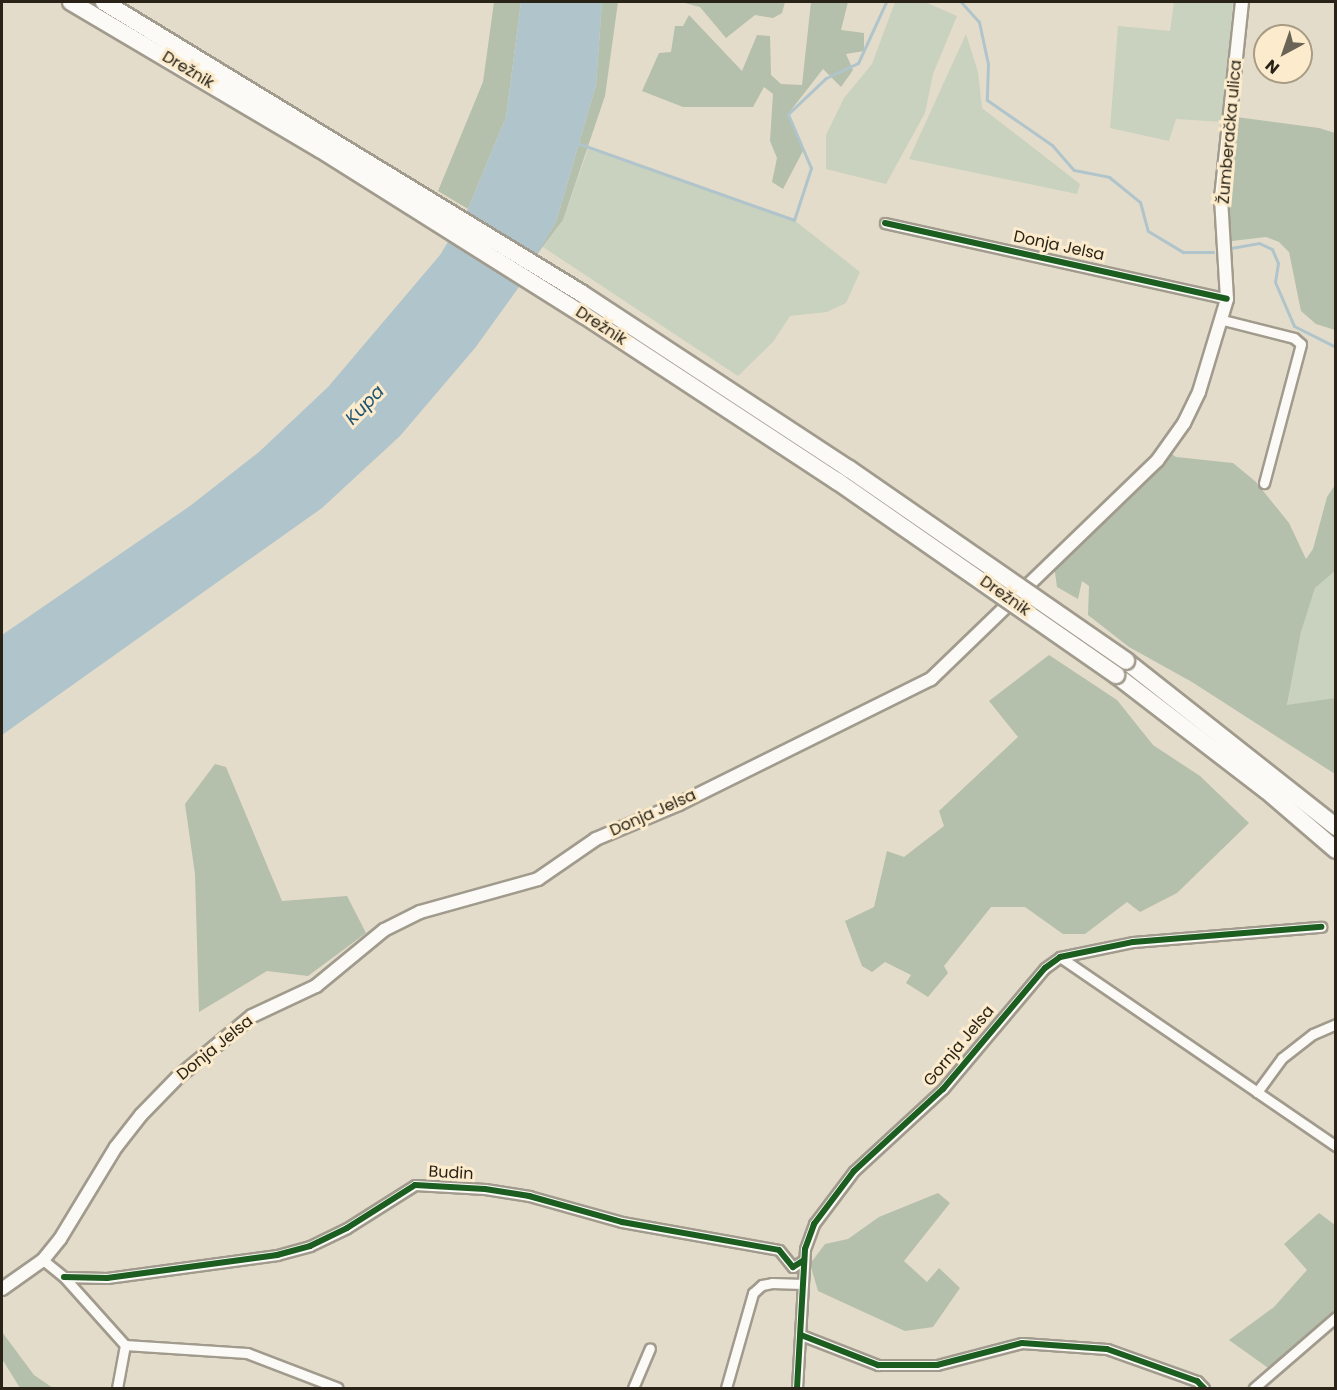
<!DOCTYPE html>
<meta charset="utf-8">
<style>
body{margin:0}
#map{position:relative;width:1337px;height:1390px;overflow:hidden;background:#e4dcca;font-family:Poppins,sans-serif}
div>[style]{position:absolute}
.green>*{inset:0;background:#c8d2bf}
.forest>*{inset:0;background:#b4bfac}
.water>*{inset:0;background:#b0c4cb}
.stream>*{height:3px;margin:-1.5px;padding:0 1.5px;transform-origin:1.5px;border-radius:1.5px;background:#b0c4cb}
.roads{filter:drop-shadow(2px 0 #a19b8d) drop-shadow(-2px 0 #a19b8d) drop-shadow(0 2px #a19b8d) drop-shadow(0 -2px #a19b8d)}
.street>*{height:9px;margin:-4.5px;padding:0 4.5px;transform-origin:4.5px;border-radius:4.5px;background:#fbfaf7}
.secondary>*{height:12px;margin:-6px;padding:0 6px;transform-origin:6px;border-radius:6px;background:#fbfaf7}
.highway>*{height:16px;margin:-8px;padding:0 8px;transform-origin:8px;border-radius:8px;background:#fbfaf7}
.bridges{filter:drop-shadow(2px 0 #a19b8d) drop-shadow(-2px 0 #a19b8d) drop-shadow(0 2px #a19b8d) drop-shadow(0 -2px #a19b8d)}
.highway-bridge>*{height:16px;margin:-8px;padding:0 8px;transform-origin:8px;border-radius:8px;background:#fbfaf7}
.cycleway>*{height:6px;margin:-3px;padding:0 3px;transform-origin:3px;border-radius:3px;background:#1b5e20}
span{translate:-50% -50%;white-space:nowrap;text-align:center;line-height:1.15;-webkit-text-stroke:6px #fceccd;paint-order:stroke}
.street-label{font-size:16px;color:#292317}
.water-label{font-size:18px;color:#1e5471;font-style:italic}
.frame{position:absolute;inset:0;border:3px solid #292317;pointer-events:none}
.north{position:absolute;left:1253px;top:24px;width:60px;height:60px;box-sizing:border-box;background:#fceccd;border:2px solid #a89c84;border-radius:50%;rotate:220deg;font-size:16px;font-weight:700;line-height:24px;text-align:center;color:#292317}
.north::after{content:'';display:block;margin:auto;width:21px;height:27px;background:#6a6456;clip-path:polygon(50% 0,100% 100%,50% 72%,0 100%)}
</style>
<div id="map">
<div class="green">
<i style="clip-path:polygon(895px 2px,925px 2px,957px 16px,933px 74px,925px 113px,886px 184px,826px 169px,826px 135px,844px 98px,872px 64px)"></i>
<i style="clip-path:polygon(1174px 2px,1233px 2px,1223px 122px,1176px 119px,1169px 141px,1110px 128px,1118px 26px,1170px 31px)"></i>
<i style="clip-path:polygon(966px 34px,978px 72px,982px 108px,1080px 184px,1077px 194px,909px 159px)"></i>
<i style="clip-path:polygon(588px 149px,794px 220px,860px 272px,846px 303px,827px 312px,790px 316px,773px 342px,738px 376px,543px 247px,563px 220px)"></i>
<i style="clip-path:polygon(1335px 571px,1335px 698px,1287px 706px,1301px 632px,1315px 588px)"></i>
</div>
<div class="forest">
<i style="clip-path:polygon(494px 2px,521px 2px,506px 117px,468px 209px,438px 191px,483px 82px)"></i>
<i style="clip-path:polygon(602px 2px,618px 2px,605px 96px,563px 220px,535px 257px,556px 222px,596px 85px)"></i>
<i style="clip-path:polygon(681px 2px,785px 2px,782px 13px,773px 18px,755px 15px,726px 38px,700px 7px)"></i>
<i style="clip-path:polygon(811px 2px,848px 2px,841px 30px,864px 33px,864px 51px,846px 54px,853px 70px,841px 87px,823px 69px,788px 114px,804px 149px,783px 189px,772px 182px,777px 158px,770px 141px,773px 94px,764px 87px,753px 107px,683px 107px,642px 91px,659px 53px,671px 52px,675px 26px,683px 26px,689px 15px,742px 71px,757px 35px,770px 36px,771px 75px,781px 84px,802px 85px)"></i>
<i style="clip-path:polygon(1236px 117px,1319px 128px,1335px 133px,1335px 330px,1316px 324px,1301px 311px,1289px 252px,1279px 242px,1266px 237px,1232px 241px,1227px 193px)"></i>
<i style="clip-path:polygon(1169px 452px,1176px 457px,1233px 463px,1256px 482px,1289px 523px,1306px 559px,1313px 549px,1327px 497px,1335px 485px,1335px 571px,1315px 588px,1301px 632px,1287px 705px,1335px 698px,1335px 774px,1192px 682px,1129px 647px,1088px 615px,1089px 586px,1082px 581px,1078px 599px,1057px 587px,1054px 565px)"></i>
<i style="clip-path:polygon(1049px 655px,1117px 700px,1153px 745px,1200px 776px,1249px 823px,1177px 893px,1140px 912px,1127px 902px,1085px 934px,1063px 934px,1025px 907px,991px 907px,944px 966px,948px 973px,928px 997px,906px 983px,911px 975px,885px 962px,872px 972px,862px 966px,845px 921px,874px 907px,887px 851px,904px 857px,944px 826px,939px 811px,1018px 737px,989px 701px)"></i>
<i style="clip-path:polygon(215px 764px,226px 767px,282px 901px,347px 896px,366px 933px,308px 976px,267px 971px,199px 1012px,195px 874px,185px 804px)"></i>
<i style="clip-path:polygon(938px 1193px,950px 1203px,904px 1261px,927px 1282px,939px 1268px,960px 1288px,933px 1327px,905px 1331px,818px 1291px,810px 1264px,825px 1244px,848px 1239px,879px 1217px)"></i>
<i style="clip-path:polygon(1319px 1213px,1335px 1225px,1335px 1311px,1271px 1370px,1229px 1340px,1274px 1307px,1307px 1270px,1284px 1244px)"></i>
<i style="clip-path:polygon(2px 1332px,34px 1375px,53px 1388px,20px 1388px,2px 1359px)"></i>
</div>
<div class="water">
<i style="clip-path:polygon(521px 2px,602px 2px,596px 85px,556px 222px,519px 287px,475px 348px,400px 436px,322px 508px,2px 735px,2px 635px,190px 506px,259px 452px,328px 387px,440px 255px,468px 209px,506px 117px)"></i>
</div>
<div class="stream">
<i style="left:961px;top:2px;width:27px;rotate:48deg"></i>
<i style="left:979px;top:22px;width:43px;rotate:77.9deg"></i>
<i style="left:988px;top:64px;width:36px;rotate:92deg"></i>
<i style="left:987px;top:100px;width:79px;rotate:34.7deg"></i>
<i style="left:1052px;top:145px;width:33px;rotate:49deg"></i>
<i style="left:1074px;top:170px;width:36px;rotate:11deg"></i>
<i style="left:1109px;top:177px;width:40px;rotate:39deg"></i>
<i style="left:1140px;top:202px;width:30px;rotate:75deg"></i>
<i style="left:1148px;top:231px;width:41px;rotate:31deg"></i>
<i style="left:1183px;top:252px;width:30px"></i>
<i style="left:577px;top:143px;width:230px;rotate:19.5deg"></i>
<i style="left:794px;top:220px;width:55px;rotate:-71.9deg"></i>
<i style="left:811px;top:168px;width:59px;rotate:-113.1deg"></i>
<i style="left:788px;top:114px;width:52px;rotate:-43.5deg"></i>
<i style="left:826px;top:78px;width:35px;rotate:-25deg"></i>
<i style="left:858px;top:63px;width:67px;rotate:-65.3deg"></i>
<i style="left:1231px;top:248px;width:28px;rotate:-10deg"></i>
<i style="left:1259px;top:243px;width:14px;rotate:25deg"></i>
<i style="left:1272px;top:249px;width:15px;rotate:67deg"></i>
<i style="left:1278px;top:263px;width:19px;rotate:99deg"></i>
<i style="left:1275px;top:282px;width:48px;rotate:66.6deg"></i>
<i style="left:1294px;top:326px;width:47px;rotate:26.6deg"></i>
</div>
<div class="roads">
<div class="street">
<i style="left:885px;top:223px;width:350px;rotate:12.5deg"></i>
<i style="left:1223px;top:320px;width:73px;rotate:14.2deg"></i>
<i style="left:1294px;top:338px;width:9px;rotate:41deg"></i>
<i style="left:1301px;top:344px;width:144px;rotate:104.9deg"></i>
<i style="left:1060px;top:957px;width:239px;rotate:34.4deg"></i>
<i style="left:1257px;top:1092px;width:42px;rotate:-53.7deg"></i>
<i style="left:1282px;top:1058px;width:39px;rotate:-38deg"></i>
<i style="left:1313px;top:1034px;width:25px;rotate:-23deg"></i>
<i style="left:1257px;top:1092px;width:96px;rotate:34.4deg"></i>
<i style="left:43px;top:1260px;width:27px;rotate:39deg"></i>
<i style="left:64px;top:1277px;width:91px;rotate:48.1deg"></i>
<i style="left:125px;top:1345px;width:44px;rotate:100.5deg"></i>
<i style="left:64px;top:1277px;width:43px;rotate:1.3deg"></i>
<i style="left:107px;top:1278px;width:172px;rotate:-7.7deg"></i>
<i style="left:277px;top:1255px;width:34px;rotate:-15deg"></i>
<i style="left:310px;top:1246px;width:41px;rotate:-25.9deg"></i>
<i style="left:347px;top:1228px;width:80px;rotate:-32.3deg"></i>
<i style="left:415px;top:1185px;width:70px;rotate:3.3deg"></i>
<i style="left:485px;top:1189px;width:45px;rotate:9deg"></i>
<i style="left:529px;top:1196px;width:97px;rotate:15.6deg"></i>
<i style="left:622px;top:1222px;width:159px;rotate:10.1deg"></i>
<i style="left:779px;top:1250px;width:22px;rotate:51deg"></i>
<i style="left:793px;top:1267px;width:13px;rotate:-32deg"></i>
<i style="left:801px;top:1335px;width:83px;rotate:21.3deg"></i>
<i style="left:878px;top:1365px;width:59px"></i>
<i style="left:937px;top:1365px;width:88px;rotate:-14.5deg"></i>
<i style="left:1022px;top:1343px;width:85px;rotate:4deg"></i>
<i style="left:1107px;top:1349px;width:96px;rotate:19.6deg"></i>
<i style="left:1197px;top:1381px;width:10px;rotate:45deg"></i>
<i style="left:125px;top:1345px;width:122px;rotate:3.8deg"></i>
<i style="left:247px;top:1353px;width:97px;rotate:21deg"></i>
<i style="left:633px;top:1388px;width:43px;rotate:-67deg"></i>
<i style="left:726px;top:1388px;width:99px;rotate:-74.1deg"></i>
<i style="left:753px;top:1293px;width:12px;rotate:-42deg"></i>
<i style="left:762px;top:1285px;width:10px;rotate:-11deg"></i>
<i style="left:772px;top:1283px;width:31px;rotate:2deg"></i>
<i style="left:797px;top:1388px;width:139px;rotate:-86.7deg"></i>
<i style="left:805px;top:1249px;width:27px;rotate:-70deg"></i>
<i style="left:814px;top:1224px;width:66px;rotate:-53deg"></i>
<i style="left:854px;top:1171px;width:121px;rotate:-42.7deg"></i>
<i style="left:943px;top:1089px;width:158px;rotate:-49.9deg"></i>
<i style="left:1045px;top:968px;width:19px;rotate:-36deg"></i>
<i style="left:1060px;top:957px;width:75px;rotate:-11.6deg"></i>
<i style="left:1133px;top:942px;width:189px;rotate:-4.6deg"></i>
<i style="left:1254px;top:1388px;width:108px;rotate:-40.9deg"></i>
</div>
<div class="secondary">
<i style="left:2px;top:1289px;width:50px;rotate:-35.3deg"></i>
<i style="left:43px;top:1260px;width:27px;rotate:-51deg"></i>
<i style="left:60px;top:1239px;width:108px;rotate:-58.7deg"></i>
<i style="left:116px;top:1147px;width:41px;rotate:-52deg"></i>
<i style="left:141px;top:1115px;width:52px;rotate:-45.8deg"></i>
<i style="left:177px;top:1078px;width:97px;rotate:-39.6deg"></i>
<i style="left:252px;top:1016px;width:71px;rotate:-25.1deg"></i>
<i style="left:316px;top:986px;width:88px;rotate:-39.5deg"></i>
<i style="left:384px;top:930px;width:40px;rotate:-26.6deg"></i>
<i style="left:420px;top:912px;width:123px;rotate:-15.6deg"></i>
<i style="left:538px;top:879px;width:70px;rotate:-34.6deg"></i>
<i style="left:596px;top:839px;width:90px;rotate:-22.9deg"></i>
<i style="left:679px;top:804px;width:281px;rotate:-26.4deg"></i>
<i style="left:931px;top:679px;width:314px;rotate:-44deg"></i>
<i style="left:1157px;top:461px;width:47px;rotate:-54.6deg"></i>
<i style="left:1184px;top:423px;width:34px;rotate:-64deg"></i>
<i style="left:1199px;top:392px;width:97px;rotate:-73.2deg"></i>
<i style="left:1227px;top:299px;width:101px;rotate:-93.4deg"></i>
<i style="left:1221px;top:198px;width:197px;rotate:-83.9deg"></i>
</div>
<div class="highway">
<i style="left:1126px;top:661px;width:268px;rotate:38.3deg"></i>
<i style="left:1116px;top:675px;width:189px;rotate:37.5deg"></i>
<i style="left:1266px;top:790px;width:92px;rotate:40.6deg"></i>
</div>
</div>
<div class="bridges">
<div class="highway-bridge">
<i style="left:71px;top:2px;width:289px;rotate:30.6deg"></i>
<i style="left:320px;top:149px;width:312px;rotate:32.2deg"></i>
<i style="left:584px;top:315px;width:303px;rotate:33.3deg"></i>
<i style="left:837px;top:481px;width:340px;rotate:34.8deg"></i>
<i style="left:104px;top:2px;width:559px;rotate:31.39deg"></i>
<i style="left:581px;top:293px;width:321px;rotate:33.3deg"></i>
<i style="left:849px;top:469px;width:337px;rotate:34.7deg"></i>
</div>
</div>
<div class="cycleway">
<i style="left:885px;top:223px;width:350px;rotate:12.5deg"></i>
<i style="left:64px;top:1277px;width:43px;rotate:1.3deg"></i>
<i style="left:107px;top:1278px;width:172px;rotate:-7.7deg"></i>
<i style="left:277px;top:1255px;width:34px;rotate:-15deg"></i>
<i style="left:310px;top:1246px;width:41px;rotate:-25.9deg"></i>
<i style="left:347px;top:1228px;width:80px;rotate:-32.3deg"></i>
<i style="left:415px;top:1185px;width:70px;rotate:3.3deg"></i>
<i style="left:485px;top:1189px;width:45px;rotate:9deg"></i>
<i style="left:529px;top:1196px;width:97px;rotate:15.6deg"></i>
<i style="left:622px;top:1222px;width:159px;rotate:10.1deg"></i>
<i style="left:779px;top:1250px;width:22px;rotate:51deg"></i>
<i style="left:793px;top:1267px;width:13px;rotate:-32deg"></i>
<i style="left:801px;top:1335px;width:83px;rotate:21.3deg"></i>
<i style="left:878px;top:1365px;width:59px"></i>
<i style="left:937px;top:1365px;width:88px;rotate:-14.5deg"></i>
<i style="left:1022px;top:1343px;width:85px;rotate:4deg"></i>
<i style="left:1107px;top:1349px;width:96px;rotate:19.6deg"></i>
<i style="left:1197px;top:1381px;width:10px;rotate:45deg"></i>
<i style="left:797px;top:1388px;width:139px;rotate:-86.7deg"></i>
<i style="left:805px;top:1249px;width:27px;rotate:-70deg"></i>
<i style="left:814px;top:1224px;width:66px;rotate:-53deg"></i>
<i style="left:854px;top:1171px;width:121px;rotate:-42.7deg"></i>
<i style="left:943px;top:1089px;width:158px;rotate:-49.9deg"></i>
<i style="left:1045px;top:968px;width:19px;rotate:-36deg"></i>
<i style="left:1060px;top:957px;width:75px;rotate:-11.6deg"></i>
<i style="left:1133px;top:942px;width:189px;rotate:-4.6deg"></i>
</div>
<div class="street-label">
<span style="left:188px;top:70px;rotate:31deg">Drežnik</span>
<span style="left:1230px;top:132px;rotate:-85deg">Žumberačka ulica</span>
<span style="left:1059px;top:246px;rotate:12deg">Donja Jelsa</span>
<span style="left:601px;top:326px;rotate:33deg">Drežnik</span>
<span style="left:1005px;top:596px;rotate:35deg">Drežnik</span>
<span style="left:653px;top:813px;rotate:-24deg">Donja Jelsa</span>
<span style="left:959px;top:1046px;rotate:-50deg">Gornja Jelsa</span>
<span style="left:215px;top:1048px;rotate:-39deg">Donja Jelsa</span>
<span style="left:451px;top:1173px;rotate:3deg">Budin</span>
</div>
<div class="water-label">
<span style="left:365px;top:405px;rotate:-46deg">Kupa</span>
</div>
<div class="frame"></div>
<div class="north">N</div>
</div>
